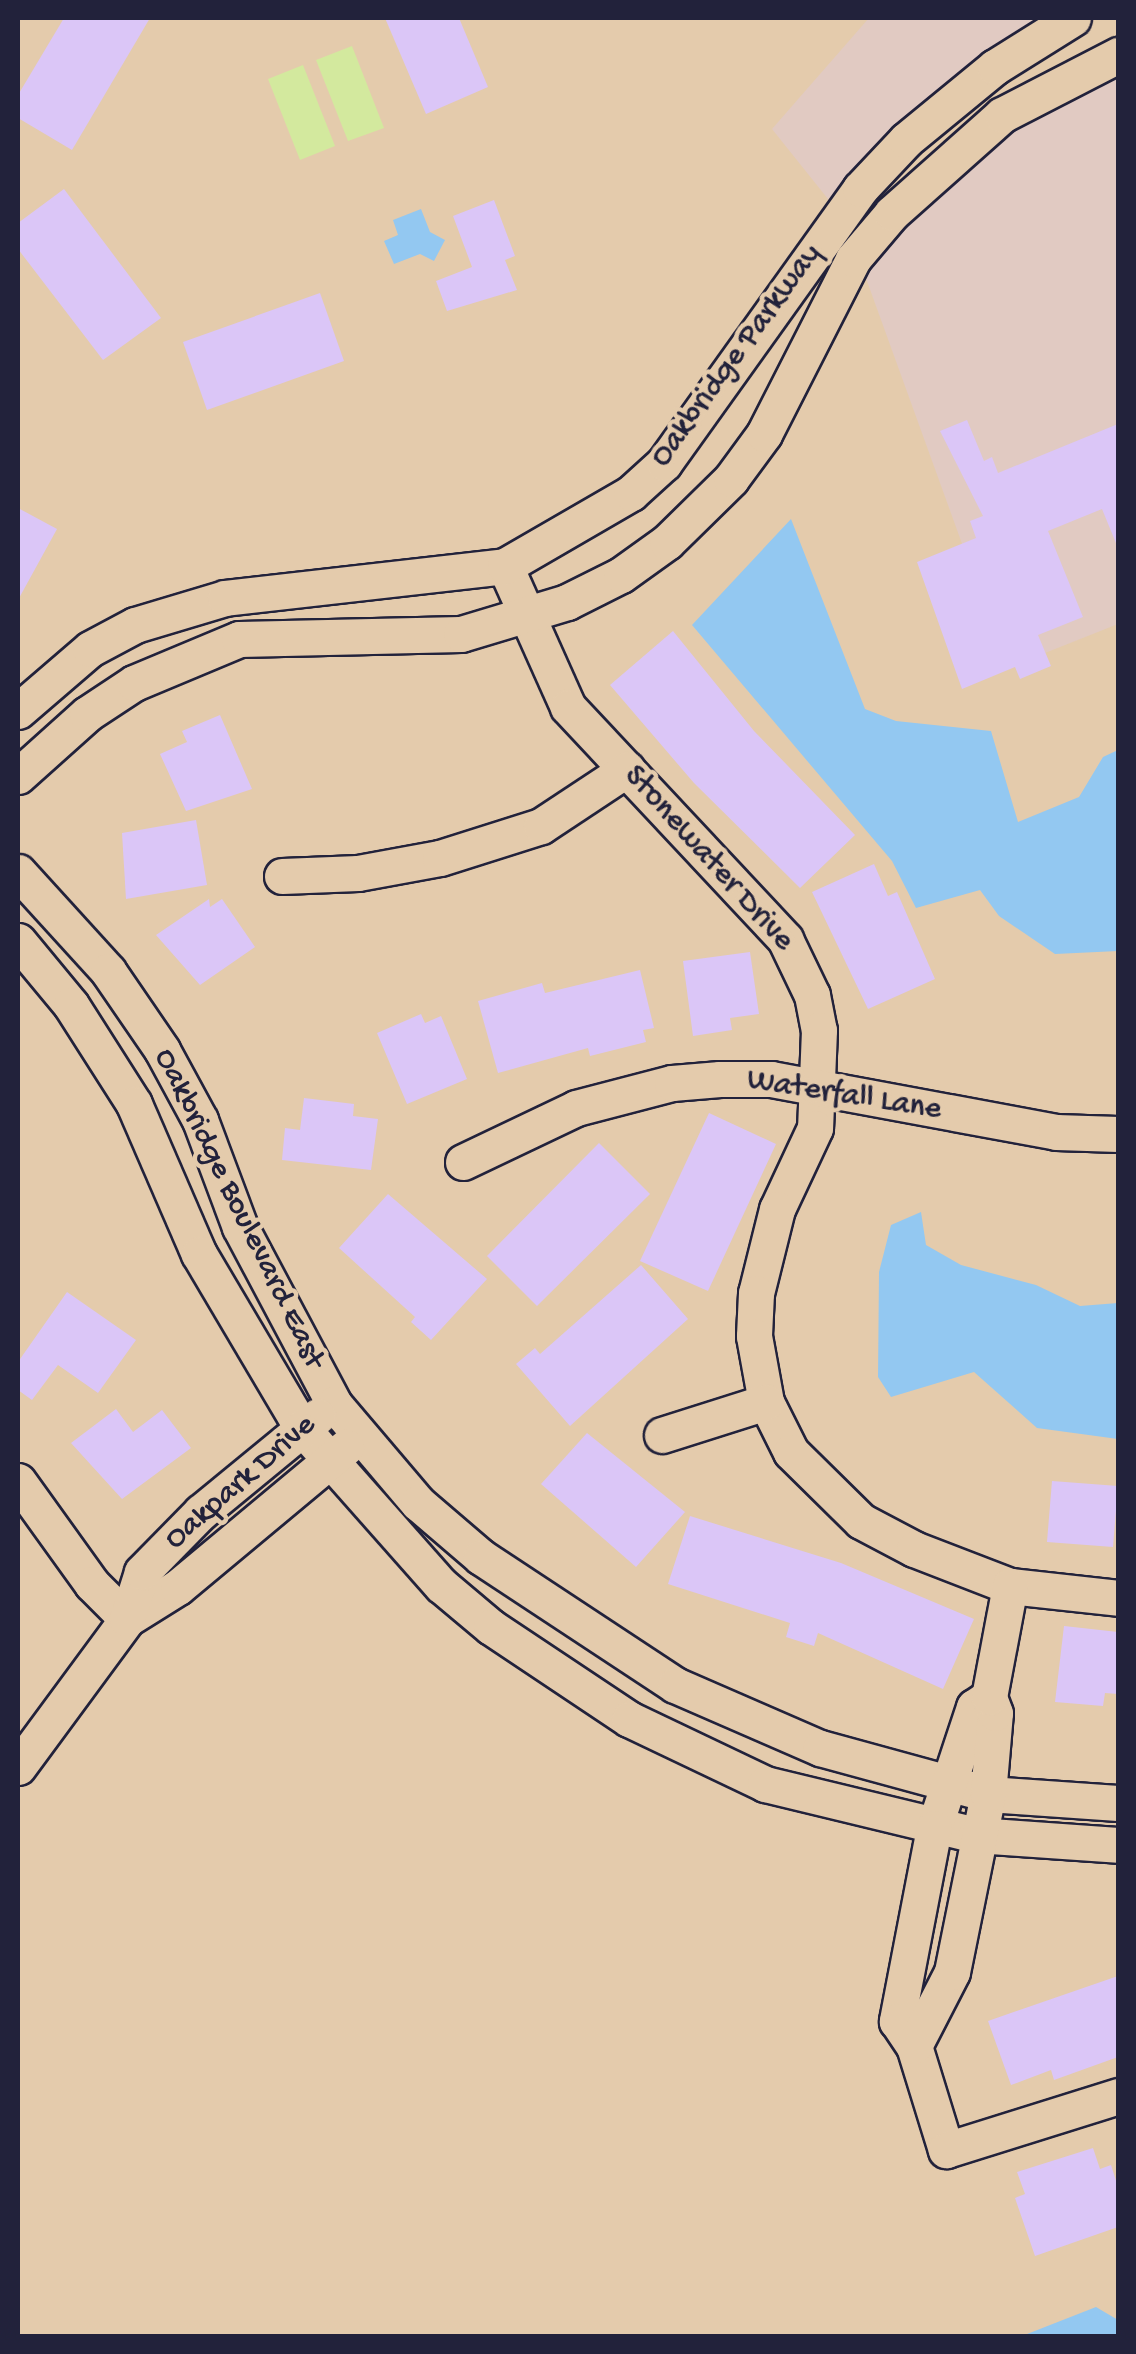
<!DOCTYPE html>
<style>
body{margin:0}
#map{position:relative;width:1136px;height:2354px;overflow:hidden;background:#e4cbac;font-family:"Gochi Hand",sans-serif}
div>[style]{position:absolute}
.built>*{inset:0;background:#e1cac2}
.green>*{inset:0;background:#d3e99e}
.water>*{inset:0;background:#93c8f1}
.building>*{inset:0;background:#dbc6f7}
.roads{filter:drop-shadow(2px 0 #22223b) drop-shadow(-2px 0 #22223b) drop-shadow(0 2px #22223b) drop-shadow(0 -2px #22223b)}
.minor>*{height:35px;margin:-17.5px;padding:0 17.5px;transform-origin:17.5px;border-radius:17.5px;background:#e4cbac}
span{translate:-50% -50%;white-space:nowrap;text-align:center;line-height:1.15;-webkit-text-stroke:9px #e4cbac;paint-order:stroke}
.street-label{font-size:32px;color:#22223b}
.frame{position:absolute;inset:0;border:20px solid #22223b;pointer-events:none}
</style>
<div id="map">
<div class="built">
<i style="clip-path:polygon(869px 18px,1044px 18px,832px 204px,772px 129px)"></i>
<i style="clip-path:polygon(1118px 70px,1118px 624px,1007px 668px,863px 270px,901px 223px,1009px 127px)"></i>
</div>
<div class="green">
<i style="clip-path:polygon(352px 46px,384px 128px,348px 141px,316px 60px)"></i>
<i style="clip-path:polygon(303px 65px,335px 146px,300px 160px,268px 79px)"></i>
</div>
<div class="water">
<i style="clip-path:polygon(421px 209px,430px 232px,445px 240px,434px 261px,420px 254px,394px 264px,384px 241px,398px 235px,393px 220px)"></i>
<i style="clip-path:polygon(791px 519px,865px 709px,896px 721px,991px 731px,1018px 822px,1079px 797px,1103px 757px,1118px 750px,1118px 951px,1055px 954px,999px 916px,980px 890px,916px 908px,892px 861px,692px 625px)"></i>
<i style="clip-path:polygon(921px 1212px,926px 1245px,961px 1265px,1036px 1285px,1080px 1306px,1118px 1303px,1118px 1439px,1037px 1428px,974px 1372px,891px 1397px,878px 1377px,879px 1272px,891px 1225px)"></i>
<i style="clip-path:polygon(1096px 2307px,1118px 2320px,1118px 2336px,1022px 2336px)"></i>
</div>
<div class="building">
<i style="clip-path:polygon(64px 18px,150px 18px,72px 150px,18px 118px,18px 95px)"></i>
<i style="clip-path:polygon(385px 18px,459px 18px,488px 87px,426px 114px)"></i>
<i style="clip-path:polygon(64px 189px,161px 318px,103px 360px,18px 249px,18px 223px)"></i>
<i style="clip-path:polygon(494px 200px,515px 256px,505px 260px,517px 290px,447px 311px,436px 281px,472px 267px,453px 216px)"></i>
<i style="clip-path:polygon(320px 293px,344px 361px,207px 410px,183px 342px)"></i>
<i style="clip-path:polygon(967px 420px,984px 461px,992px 457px,998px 473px,1118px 424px,1118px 548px,1102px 509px,1048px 531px,1083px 617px,1038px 635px,1051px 666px,1020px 679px,1015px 667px,962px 689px,917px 562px,976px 538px,970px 521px,983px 516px,940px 431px)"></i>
<i style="clip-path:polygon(18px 508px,57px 529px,18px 600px)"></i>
<i style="clip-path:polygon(673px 631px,754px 731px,855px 835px,800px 888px,694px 783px,610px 685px)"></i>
<i style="clip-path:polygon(220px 715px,252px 789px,186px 811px,160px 754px,187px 742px,182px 731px)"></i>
<i style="clip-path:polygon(196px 820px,207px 885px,126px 899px,122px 833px)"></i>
<i style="clip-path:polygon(874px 864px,888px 896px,897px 892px,935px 979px,868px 1009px,812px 892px)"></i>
<i style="clip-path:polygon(209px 899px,210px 907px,222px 899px,255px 947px,200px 985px,156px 935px)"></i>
<i style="clip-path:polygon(750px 952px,759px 1014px,730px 1018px,732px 1030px,693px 1036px,683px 961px)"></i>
<i style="clip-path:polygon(640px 970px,654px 1028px,643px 1030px,646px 1042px,590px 1056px,588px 1048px,498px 1073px,478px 1001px,542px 983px,545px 993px)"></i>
<i style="clip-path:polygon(421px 1014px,425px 1023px,441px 1016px,467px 1079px,407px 1104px,377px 1033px)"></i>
<i style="clip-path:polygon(304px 1098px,354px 1104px,353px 1116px,378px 1119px,371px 1170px,282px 1160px,285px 1128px,300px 1130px)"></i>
<i style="clip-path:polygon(709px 1113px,776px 1144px,708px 1291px,640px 1261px)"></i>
<i style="clip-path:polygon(599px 1143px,650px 1194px,537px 1306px,487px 1256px)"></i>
<i style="clip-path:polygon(388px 1194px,487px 1279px,431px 1340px,411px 1322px,415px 1317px,339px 1248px)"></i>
<i style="clip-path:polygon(641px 1265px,688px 1319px,570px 1426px,516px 1364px,535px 1348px,540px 1354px)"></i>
<i style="clip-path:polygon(67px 1292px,136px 1340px,98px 1393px,58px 1365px,32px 1400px,18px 1390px,18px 1362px)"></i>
<i style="clip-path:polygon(116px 1409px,133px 1432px,162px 1410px,191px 1448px,122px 1499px,71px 1443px)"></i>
<i style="clip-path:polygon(587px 1433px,685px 1512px,636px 1567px,541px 1484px)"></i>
<i style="clip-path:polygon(1052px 1481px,1118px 1486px,1113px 1547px,1047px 1542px)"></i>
<i style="clip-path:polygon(690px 1516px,841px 1563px,974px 1619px,943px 1689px,818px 1633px,814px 1646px,786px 1637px,790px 1623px,668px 1584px)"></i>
<i style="clip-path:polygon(1064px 1626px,1118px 1632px,1118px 1694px,1105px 1693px,1103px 1706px,1055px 1702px)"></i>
<i style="clip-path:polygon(1118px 1976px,1118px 2057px,1054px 2080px,1051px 2070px,1011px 2085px,988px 2021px)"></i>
<i style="clip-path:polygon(1093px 2148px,1100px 2169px,1111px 2165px,1118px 2187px,1118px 2227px,1035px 2256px,1015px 2198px,1025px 2194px,1017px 2172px)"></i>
</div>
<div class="roads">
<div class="minor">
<i style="left:505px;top:566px;width:154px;rotate:65.9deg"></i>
<i style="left:568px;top:707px;width:318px;rotate:46.9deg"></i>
<i style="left:785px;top:939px;width:62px;rotate:64.3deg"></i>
<i style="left:812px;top:995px;width:36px;rotate:79deg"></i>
<i style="left:819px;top:1030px;width:98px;rotate:92.3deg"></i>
<i style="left:815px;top:1128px;width:89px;rotate:115.1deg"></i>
<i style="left:777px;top:1209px;width:87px;rotate:104deg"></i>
<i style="left:756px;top:1293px;width:43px;rotate:92.7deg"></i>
<i style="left:754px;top:1336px;width:67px;rotate:79.7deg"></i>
<i style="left:766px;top:1402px;width:56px;rotate:63.4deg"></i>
<i style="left:791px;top:1452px;width:98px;rotate:44.6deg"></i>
<i style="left:861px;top:1521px;width:60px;rotate:27.8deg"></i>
<i style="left:914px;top:1549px;width:103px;rotate:21.1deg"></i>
<i style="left:1010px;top:1586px;width:109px;rotate:6.3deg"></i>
<i style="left:18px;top:711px;width:95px;rotate:-40.7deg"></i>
<i style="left:90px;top:649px;width:51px;rotate:-28.1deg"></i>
<i style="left:135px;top:625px;width:94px;rotate:-16.7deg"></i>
<i style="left:225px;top:598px;width:282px;rotate:-6.5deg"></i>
<i style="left:505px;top:566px;width:146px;rotate:-30.1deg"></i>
<i style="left:631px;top:493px;width:45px;rotate:-42.3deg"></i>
<i style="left:664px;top:463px;width:337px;rotate:-54.4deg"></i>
<i style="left:860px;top:189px;width:67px;rotate:-46.8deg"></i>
<i style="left:906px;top:140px;width:115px;rotate:-39.4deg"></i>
<i style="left:995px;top:67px;width:92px;rotate:-32.1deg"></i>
<i style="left:18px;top:776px;width:93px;rotate:-41.9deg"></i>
<i style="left:87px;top:714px;width:56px;rotate:-33.4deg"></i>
<i style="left:134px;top:683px;width:114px;rotate:-22.7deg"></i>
<i style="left:239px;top:639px;width:222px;rotate:-1.3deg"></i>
<i style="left:461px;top:634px;width:111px;rotate:-16.8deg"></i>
<i style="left:567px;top:602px;width:60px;rotate:-26.6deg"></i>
<i style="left:621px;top:575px;width:57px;rotate:-35.7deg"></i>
<i style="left:667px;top:542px;width:90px;rotate:-44.5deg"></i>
<i style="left:731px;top:479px;width:56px;rotate:-53.7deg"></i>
<i style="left:764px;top:434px;width:196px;rotate:-63deg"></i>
<i style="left:853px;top:259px;width:60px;rotate:-49.7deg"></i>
<i style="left:892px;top:213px;width:147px;rotate:-41.7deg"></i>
<i style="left:1002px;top:115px;width:131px;rotate:-27.3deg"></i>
<i style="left:18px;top:872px;width:134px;rotate:47.7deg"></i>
<i style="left:108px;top:971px;width:96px;rotate:55.6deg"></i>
<i style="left:162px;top:1050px;width:80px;rotate:61.5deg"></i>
<i style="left:200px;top:1120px;width:114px;rotate:69.5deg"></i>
<i style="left:240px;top:1227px;width:200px;rotate:62deg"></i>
<i style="left:334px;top:1404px;width:130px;rotate:49.7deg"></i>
<i style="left:418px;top:1503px;width:83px;rotate:40.6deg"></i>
<i style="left:481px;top:1557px;width:232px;rotate:33.4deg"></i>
<i style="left:675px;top:1685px;width:158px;rotate:23.5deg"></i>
<i style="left:820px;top:1748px;width:174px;rotate:15.3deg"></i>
<i style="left:988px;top:1794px;width:130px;rotate:4deg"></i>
<i style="left:282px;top:876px;width:76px;rotate:-2.3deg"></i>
<i style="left:358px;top:873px;width:83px;rotate:-10.4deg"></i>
<i style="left:440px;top:858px;width:106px;rotate:-17.6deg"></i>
<i style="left:541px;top:826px;width:103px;rotate:-33.5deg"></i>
<i style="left:18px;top:941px;width:83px;rotate:50.4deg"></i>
<i style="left:71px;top:1005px;width:117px;rotate:57.5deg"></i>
<i style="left:134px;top:1104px;width:163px;rotate:66.6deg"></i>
<i style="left:199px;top:1254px;width:202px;rotate:59.4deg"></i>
<i style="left:302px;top:1428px;width:210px;rotate:48.5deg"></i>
<i style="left:441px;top:1585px;width:65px;rotate:40deg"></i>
<i style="left:491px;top:1627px;width:166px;rotate:33.7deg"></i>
<i style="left:629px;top:1719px;width:151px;rotate:25.5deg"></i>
<i style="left:765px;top:1784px;width:217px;rotate:13.6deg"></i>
<i style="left:976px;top:1835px;width:142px;rotate:4deg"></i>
<i style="left:463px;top:1162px;width:125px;rotate:-25.5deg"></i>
<i style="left:576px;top:1108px;width:99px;rotate:-14.6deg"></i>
<i style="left:672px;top:1083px;width:48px;rotate:-4.8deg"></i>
<i style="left:720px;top:1079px;width:51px"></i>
<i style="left:771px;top:1079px;width:290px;rotate:10.5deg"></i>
<i style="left:1056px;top:1132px;width:62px;rotate:1.8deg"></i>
<i style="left:662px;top:1435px;width:109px;rotate:-17.6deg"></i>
<i style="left:18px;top:1481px;width:127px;rotate:54.3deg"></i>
<i style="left:92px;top:1584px;width:49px;rotate:45deg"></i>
<i style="left:127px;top:1619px;width:60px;rotate:-32.1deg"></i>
<i style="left:178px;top:1587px;width:219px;rotate:-39.8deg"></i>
<i style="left:989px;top:1697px;width:18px;rotate:146deg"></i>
<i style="left:974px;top:1707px;width:127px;rotate:108.3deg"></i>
<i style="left:934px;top:1828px;width:197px;rotate:100.9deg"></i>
<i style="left:897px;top:2021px;width:30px;rotate:56deg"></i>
<i style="left:914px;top:2046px;width:109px;rotate:72.9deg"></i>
<i style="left:946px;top:2150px;width:180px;rotate:-17.4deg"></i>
<i style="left:18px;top:1767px;width:184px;rotate:-53.6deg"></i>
<i style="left:127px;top:1619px;width:49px;rotate:-72.3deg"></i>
<i style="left:142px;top:1572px;width:84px;rotate:-45.5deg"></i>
<i style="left:201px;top:1512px;width:151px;rotate:-39.4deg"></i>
<i style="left:914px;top:2046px;width:83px;rotate:-62.8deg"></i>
<i style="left:952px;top:1972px;width:182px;rotate:-78.6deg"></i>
<i style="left:988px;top:1794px;width:81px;rotate:-85.1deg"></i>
<i style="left:995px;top:1713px;width:17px;rotate:-111deg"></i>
<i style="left:989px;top:1697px;width:113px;rotate:-79.3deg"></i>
</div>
</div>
<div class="street-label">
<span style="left:737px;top:356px;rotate:-54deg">Oakbridge Parkway</span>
<span style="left:708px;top:859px;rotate:48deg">Stonewater Drive</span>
<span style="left:844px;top:1096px;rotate:9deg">Waterfall Lane</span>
<span style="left:238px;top:1209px;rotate:64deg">Oakbridge Boulevard East</span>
<span style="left:241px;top:1483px;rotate:-41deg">Oakpark Drive</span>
</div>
<div class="frame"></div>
</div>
